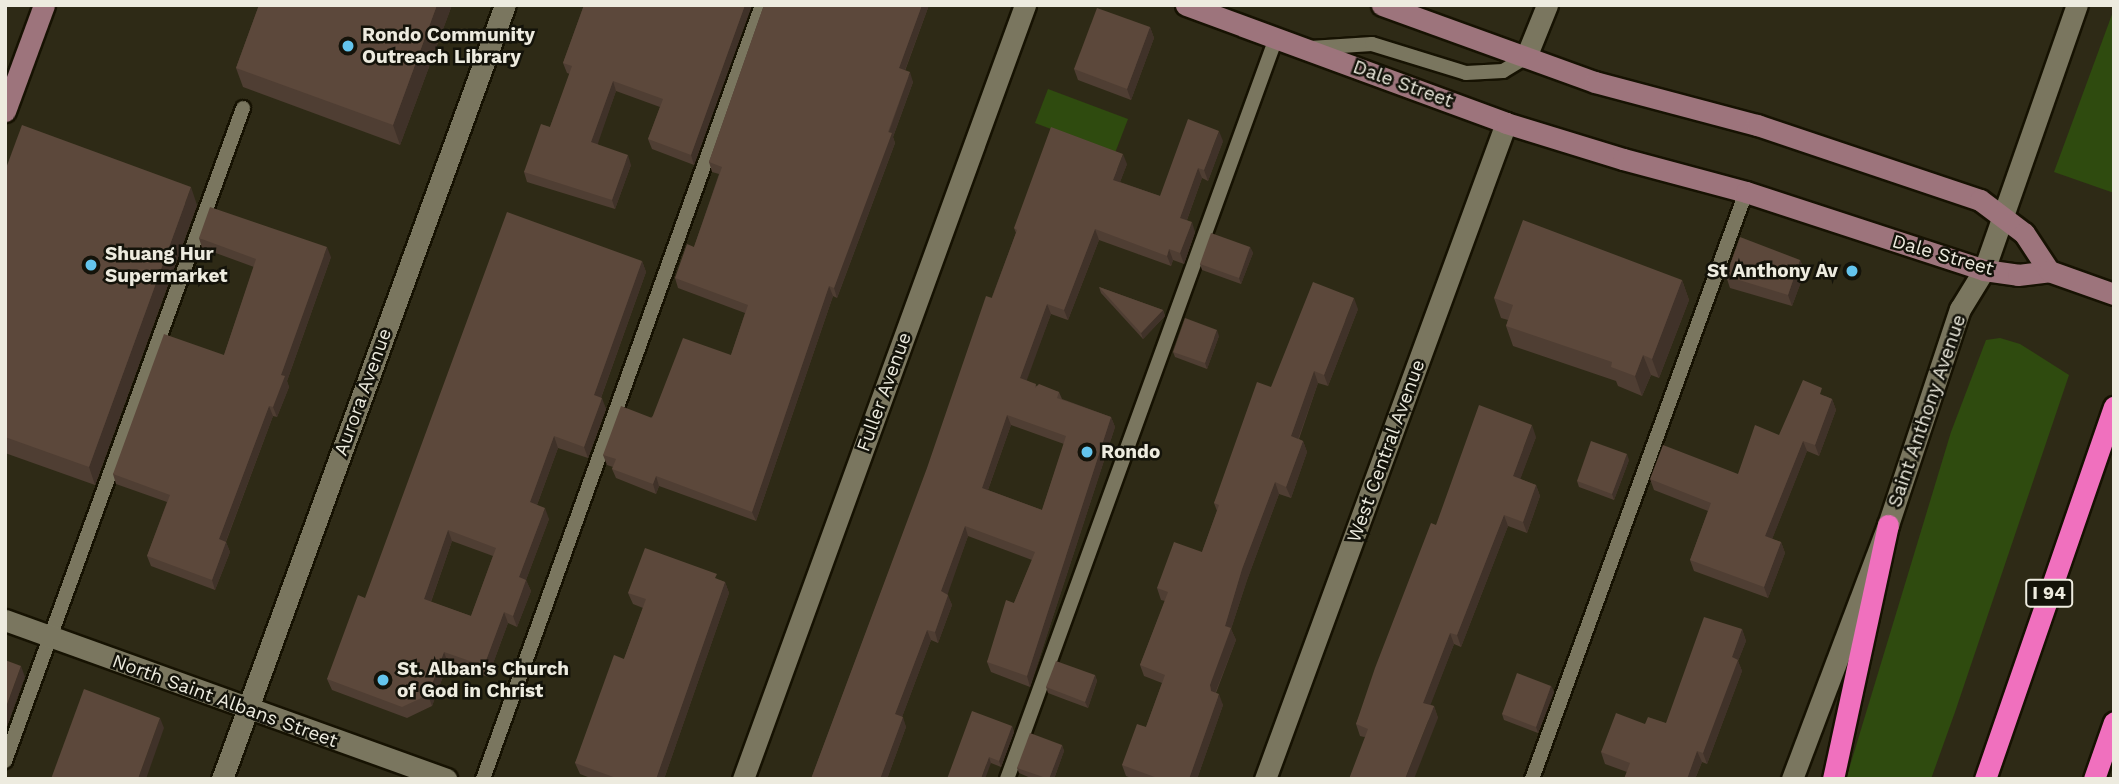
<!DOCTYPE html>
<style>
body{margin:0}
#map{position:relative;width:2119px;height:784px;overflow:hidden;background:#2e2a16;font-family:"Work Sans",sans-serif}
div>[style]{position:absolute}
.green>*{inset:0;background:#2f4b0f}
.roads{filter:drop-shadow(2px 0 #161202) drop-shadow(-2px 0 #161202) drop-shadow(0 2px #161202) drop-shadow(0 -2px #161202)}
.service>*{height:14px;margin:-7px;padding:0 7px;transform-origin:7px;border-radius:7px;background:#7a765f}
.minor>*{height:21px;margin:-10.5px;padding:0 10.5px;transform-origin:10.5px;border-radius:10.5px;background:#7a765f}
.tertiary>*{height:21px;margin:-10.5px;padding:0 10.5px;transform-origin:10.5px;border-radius:10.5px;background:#7a765f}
.secondary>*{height:21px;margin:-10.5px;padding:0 10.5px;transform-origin:10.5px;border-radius:10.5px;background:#9d747c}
.motorway>*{height:21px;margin:-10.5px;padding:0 10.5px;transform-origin:10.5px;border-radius:10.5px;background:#f070be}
.wall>*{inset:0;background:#4f3e33}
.shaded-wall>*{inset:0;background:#403229}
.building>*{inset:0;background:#5c483b}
.dots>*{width:19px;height:19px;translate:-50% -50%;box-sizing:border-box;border:4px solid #14130a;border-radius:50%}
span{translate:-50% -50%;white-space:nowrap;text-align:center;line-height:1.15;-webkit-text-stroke:5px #14130a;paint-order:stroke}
.shield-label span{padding:2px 5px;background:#14130a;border:2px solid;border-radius:5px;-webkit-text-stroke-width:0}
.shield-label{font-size:18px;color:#edebdf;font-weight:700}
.poi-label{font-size:19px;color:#edebdf;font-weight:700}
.left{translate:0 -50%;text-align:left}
.right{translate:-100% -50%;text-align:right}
.street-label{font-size:19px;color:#edebdf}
.frame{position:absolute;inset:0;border:7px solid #edebdf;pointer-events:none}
</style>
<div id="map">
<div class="green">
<i style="clip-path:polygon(2114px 9px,2114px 193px,2054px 172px)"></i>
<i style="clip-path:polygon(1048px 89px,1128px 119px,1115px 153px,1035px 123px)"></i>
<i style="clip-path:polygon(2000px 338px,2020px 344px,2069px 375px,1955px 712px,1931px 779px,1846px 779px,1951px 432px,1986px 340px)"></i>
</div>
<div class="roads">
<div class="service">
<i style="left:1310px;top:48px;width:62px;rotate:-3.7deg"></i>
<i style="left:1372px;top:44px;width:98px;rotate:17.1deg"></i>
<i style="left:1466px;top:73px;width:37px;rotate:-3deg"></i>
<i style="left:1503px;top:71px;width:27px;rotate:-31deg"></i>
<i style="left:5px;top:761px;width:695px;rotate:-69.97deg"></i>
<i style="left:483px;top:779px;width:823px;rotate:-70.18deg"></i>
<i style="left:1007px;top:779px;width:788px;rotate:-70.05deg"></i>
<i style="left:1532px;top:779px;width:625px;rotate:-69.97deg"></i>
</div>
<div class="minor">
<i style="left:1526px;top:57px;width:56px;rotate:-68deg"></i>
<i style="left:5px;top:620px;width:469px;rotate:19.8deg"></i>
<i style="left:222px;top:779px;width:824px;rotate:-69.92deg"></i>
<i style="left:743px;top:779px;width:824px;rotate:-69.98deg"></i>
<i style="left:1265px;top:779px;width:699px;rotate:-69.83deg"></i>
</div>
<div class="tertiary">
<i style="left:1792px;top:779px;width:272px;rotate:-69.3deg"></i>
<i style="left:1888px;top:525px;width:228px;rotate:-71.6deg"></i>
<i style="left:1960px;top:309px;width:46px;rotate:-58.4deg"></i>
<i style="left:1984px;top:270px;width:281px;rotate:-70.7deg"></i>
</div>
<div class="secondary">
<i style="left:1186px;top:5px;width:341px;rotate:20.2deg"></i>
<i style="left:1506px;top:123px;width:122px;rotate:17.1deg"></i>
<i style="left:1623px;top:159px;width:127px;rotate:15deg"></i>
<i style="left:1746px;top:192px;width:250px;rotate:18.1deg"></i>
<i style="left:1984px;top:270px;width:34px;rotate:8deg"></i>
<i style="left:2018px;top:275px;width:31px;rotate:-7deg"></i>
<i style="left:1382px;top:5px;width:226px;rotate:19.9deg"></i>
<i style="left:1595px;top:82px;width:168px;rotate:14.9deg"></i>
<i style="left:1757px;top:125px;width:235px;rotate:18.6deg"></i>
<i style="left:1980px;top:200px;width:55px;rotate:36.9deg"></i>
<i style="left:2024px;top:233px;width:45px;rotate:56.7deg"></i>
<i style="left:5px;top:111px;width:113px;rotate:-69.8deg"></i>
<i style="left:2049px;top:271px;width:69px;rotate:19.5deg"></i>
</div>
<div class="motorway">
<i style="left:1833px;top:779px;width:260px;rotate:-77.8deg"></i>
<i style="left:1985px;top:779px;width:394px;rotate:-70.9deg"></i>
<i style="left:2094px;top:779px;width:60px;rotate:-70.7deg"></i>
</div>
</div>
<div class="wall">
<i style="clip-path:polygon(259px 5px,452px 5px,400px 145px,243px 87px,236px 68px)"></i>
<i style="clip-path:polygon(584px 5px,752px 5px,694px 165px,652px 149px,648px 139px,660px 107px,616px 91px,597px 144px,631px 165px,615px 209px,527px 182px,524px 172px,550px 127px,570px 74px,567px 73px,563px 63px)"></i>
<i style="clip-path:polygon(764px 5px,929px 5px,905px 71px,913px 82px,893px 137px,895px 143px,837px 298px,833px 296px,756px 521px,659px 486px,656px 494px,616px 478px,612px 469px,613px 467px,607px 465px,603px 455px,731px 355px,745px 313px,678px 288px,675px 278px,694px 247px,719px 174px,712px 172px,709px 162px)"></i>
<i style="clip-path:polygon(1150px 27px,1154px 38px,1131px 100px,1078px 80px,1074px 69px)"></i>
<i style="clip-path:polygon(evenodd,1223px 141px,1208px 181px,1202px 178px,1187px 220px,1195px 232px,1184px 264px,1173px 260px,1171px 266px,1099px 240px,1068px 320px,1051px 314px,1026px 380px,1037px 386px,1059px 392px,1062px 399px,1111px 417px,1115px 427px,1030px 687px,991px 672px,987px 662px,1014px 603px,1032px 560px,968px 536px,947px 594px,952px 605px,938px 643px,931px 640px,902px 717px,906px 727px,887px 779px,811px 779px,1016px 233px,1014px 228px,1127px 164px,1120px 182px,1160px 196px,1223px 141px,1011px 425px,1064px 444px,1042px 510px,988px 490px,1011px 425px)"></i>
<i style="clip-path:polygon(5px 171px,197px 205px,95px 485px,5px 453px)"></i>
<i style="clip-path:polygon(199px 238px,331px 257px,287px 381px,289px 387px,277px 417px,273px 416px,226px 542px,230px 552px,215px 590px,151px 566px,147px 556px,167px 502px,116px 484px,113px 474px,224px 355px,254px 267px,202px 248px)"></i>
<i style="clip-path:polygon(1250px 247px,1253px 253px,1241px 284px,1202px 270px,1200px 264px)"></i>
<i style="clip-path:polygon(1800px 260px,1805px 271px,1792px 306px,1730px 288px,1726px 276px)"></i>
<i style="clip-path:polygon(evenodd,642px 261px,646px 272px,601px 398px,606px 409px,588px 458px,558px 448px,537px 505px,549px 519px,526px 580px,531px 591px,517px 627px,508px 623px,488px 677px,448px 663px,432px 706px,407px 718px,332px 690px,327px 679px,642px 261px,452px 541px,493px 556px,471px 616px,431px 602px,452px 541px)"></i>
<i style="clip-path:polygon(1682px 280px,1689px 300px,1659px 378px,1651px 375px,1642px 396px,1618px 386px,1616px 381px,1513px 346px,1506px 326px,1508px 320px,1501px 318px,1494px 298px)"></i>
<i style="clip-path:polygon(1099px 287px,1163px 310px,1165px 316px,1143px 339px,1101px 293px)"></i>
<i style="clip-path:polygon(1358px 309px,1328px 386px,1318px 383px,1299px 439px,1303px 441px,1307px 452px,1291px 498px,1279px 494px,1247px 580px,1231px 629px,1236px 640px,1216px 693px,1223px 705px,1197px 779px,1134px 779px,1126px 776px,1122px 765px,1146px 727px,1162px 683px,1144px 676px,1140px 665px,1165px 601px,1161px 600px,1157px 588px,1202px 552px,1217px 511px,1214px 503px,1271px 387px)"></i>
<i style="clip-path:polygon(1219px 336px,1207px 369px,1175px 357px,1173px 352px)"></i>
<i style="clip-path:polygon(1825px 396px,1832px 399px,1836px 410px,1819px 456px,1807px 451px,1772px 539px,1781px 542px,1785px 553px,1768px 598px,1694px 571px,1690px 560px,1708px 511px,1654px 490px,1650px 479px,1738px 474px)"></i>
<i style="clip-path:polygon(1536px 437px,1520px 479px,1536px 485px,1540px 496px,1527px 533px,1508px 526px,1461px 647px,1454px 644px,1430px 705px,1434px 706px,1438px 718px,1364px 737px,1360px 736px,1356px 724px,1436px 525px)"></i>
<i style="clip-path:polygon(1629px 460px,1614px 500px,1579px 487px,1577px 481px)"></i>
<i style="clip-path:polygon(719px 580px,725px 582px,729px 593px,664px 779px,593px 779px,580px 774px,575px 763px,624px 659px,643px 608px,633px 604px,628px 593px)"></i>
<i style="clip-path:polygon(1742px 629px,1746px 641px,1738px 661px,1742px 671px,1707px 764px,1702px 762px,1695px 779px,1624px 779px,1627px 772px,1605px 764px,1601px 752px,1645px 724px,1666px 723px)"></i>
<i style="clip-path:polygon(1095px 675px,1097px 681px,1088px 708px,1048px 693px,1046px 687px)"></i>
<i style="clip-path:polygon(1551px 686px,1554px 692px,1538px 733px,1504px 720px,1502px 714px)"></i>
<i style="clip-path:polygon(1012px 726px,1014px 732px,1001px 767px,991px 763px,947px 779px)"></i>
<i style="clip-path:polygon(1062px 745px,1064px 751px,1054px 779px,1033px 779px,1019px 773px,1017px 768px)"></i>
</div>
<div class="shaded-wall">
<i style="clip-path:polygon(437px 5px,452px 5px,400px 145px,393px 125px)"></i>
<i style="clip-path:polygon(745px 5px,752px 5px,694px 165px,691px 155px)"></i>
<i style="clip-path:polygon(922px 5px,929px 5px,902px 78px,899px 68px)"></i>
<i style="clip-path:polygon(1150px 27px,1154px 38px,1131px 100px,1127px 89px)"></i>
<i style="clip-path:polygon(910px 72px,913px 82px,893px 137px,895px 143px,837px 298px,834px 288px)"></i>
<i style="clip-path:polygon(613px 81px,616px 91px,595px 152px,591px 142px)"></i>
<i style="clip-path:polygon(1219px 131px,1223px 141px,1208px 181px,1204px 170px)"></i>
<i style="clip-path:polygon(1123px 154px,1127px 164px,1117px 190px,1113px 180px)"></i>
<i style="clip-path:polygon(628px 155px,631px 165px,615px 209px,612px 200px)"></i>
<i style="clip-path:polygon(1198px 168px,1202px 178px,1184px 228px,1180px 218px)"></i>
<i style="clip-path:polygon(191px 187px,197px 205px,95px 485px,89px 467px)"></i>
<i style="clip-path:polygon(1192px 222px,1195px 232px,1184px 264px,1180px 253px)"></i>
<i style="clip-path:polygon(1095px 229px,1099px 240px,1068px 320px,1064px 310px)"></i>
<i style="clip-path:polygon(327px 247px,331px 257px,287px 381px,289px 387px,277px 417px,273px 407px,281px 375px)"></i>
<i style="clip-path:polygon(1250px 247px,1253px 253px,1241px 284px,1239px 278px)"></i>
<i style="clip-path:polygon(1169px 249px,1173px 260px,1171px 266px,1167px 256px)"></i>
<i style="clip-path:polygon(1800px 260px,1805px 271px,1792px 306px,1788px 295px)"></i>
<i style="clip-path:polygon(642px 261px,646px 272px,598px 406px,594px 395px)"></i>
<i style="clip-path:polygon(1682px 280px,1689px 300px,1659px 378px,1652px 359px)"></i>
<i style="clip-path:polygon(829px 286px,833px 296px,756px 521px,752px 512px)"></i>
<i style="clip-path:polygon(1354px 298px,1358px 309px,1328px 386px,1324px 375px)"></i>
<i style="clip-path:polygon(1047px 304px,1051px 314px,1024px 388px,1020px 378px)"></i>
<i style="clip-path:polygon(1163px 310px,1165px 316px,1143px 339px,1141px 333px)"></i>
<i style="clip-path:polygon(1217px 330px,1219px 336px,1207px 369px,1205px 363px)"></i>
<i style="clip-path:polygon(1643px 355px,1651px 375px,1642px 396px,1635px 376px)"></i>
<i style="clip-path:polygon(1314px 371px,1318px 383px,1295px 448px,1291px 436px)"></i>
<i style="clip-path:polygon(602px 398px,606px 409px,588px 458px,584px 447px)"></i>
<i style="clip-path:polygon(1832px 399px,1836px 410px,1819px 456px,1815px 445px)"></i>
<i style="clip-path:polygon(269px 406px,273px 416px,223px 549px,219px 539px)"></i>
<i style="clip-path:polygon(1007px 415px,1011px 425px,985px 498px,982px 488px)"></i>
<i style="clip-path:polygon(1111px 417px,1115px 427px,1030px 687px,1027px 676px)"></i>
<i style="clip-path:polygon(1532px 425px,1536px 437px,1517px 488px,1513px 476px)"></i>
<i style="clip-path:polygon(554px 436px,558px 448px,534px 513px,530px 502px)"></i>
<i style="clip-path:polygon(1303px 441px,1307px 452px,1291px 498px,1286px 487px)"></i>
<i style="clip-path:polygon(1803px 441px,1807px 451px,1769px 547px,1765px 536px)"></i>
<i style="clip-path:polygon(1627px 454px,1629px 460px,1614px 500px,1612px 494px)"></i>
<i style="clip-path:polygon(656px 476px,659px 486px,656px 494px,653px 484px)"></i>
<i style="clip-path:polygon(1275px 482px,1279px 494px,1247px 580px,1231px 629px,1236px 640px,1214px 696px,1211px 691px,1210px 685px,1225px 626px,1242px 569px)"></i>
<i style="clip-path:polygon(1536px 485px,1540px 496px,1527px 533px,1523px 522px)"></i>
<i style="clip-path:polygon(545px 508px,549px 519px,523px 588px,519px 577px)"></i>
<i style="clip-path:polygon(1504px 515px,1508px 526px,1461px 647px,1457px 635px)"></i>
<i style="clip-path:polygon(965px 526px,968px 536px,945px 602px,941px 591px)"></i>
<i style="clip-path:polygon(448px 530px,452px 541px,428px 610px,424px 599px)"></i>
<i style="clip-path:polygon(226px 542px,230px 552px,215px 590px,212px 580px)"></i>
<i style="clip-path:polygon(1781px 542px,1785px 553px,1768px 598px,1764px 587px)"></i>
<i style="clip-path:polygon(526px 580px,531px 591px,517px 627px,513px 616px)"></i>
<i style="clip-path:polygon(725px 582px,729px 593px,664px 779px,656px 779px)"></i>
<i style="clip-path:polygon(948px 595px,952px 605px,938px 643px,935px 632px)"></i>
<i style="clip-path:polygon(504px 612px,508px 623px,488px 677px,484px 666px)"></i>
<i style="clip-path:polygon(1742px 629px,1746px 641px,1738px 661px,1742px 671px,1707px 764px,1703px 753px,1732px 657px)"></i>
<i style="clip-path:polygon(927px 630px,931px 640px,899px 725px,895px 714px)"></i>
<i style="clip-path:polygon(1450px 633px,1454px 644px,1427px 714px,1423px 703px)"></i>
<i style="clip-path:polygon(444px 652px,448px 663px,432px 706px,428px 695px)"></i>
<i style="clip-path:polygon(21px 666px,25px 677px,5px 732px,5px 710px)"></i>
<i style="clip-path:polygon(1095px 675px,1097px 681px,1088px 708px,1085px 702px)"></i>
<i style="clip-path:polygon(1551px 686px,1554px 692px,1538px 733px,1536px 727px)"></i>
<i style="clip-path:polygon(1219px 694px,1223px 705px,1197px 779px,1189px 779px)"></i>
<i style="clip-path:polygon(1434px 706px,1438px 718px,1414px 779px,1405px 779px)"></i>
<i style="clip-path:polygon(903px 717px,906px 727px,887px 779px,880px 779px)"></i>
<i style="clip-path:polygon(160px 718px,164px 728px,146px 779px,138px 779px)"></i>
<i style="clip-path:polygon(1012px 726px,1014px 732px,1001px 767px,999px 761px)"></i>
<i style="clip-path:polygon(1062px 745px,1064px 751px,1054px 779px,1049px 779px)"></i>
<i style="clip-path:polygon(1697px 751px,1702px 762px,1695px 779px,1687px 779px)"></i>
<i style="clip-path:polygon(989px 757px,991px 763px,985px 779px,981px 779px)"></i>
</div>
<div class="building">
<i style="clip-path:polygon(259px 5px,437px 5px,393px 125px,236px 68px)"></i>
<i style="clip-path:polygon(584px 5px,745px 5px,691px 155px,648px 139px,663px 99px,613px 81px,591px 142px,628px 155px,612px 200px,524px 172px,541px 124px,550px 127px,572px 66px,563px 63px)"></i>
<i style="clip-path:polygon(764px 5px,922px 5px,899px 68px,910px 72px,888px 132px,892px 133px,834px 288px,829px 286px,752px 512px,656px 476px,653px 484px,612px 469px,616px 459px,603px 455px,621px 406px,652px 418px,683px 338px,731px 355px,748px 305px,675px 278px,687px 244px,694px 247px,722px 167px,709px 162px)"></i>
<i style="clip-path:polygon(1097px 8px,1150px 27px,1127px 89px,1074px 69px)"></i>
<i style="clip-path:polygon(evenodd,1188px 119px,1219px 131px,1204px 170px,1198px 168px,1180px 218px,1192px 222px,1180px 253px,1169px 249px,1167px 256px,1095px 229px,1064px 310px,1047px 304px,1020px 378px,1036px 384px,1035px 388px,1039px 384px,1059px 392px,1057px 398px,1111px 417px,1027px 676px,987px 662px,1006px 600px,1014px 603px,1035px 552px,965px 526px,941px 591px,948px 595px,935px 632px,927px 630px,895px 714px,903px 717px,880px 779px,811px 779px,927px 468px,986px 296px,992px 298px,1017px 230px,1014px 228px,1051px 127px,1123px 154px,1113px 180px,1160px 196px,1188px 119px,1007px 415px,1066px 436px,1042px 510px,982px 488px,1007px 415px)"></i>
<i style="clip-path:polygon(22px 125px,191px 187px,89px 467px,5px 437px,5px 171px)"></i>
<i style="clip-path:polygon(210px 207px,327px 247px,281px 375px,285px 376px,273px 407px,269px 406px,219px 539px,226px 542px,212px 580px,147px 556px,170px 495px,113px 474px,164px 334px,224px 355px,256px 259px,199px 238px)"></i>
<i style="clip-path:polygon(evenodd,507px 212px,642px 261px,594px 395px,602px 398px,584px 447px,554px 436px,530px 502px,545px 508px,519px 577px,526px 580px,513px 616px,504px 612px,484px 666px,444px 652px,428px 695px,402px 707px,327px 679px,358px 595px,365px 598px,507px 212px,448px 530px,496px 548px,471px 616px,424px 599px,448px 530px)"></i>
<i style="clip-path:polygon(1523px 220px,1682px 280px,1652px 359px,1643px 355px,1635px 376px,1611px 367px,1612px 362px,1506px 326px,1513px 305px,1494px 298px)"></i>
<i style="clip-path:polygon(1211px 233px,1250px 247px,1239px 278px,1200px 264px)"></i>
<i style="clip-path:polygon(1740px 237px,1800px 260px,1788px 295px,1726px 276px)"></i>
<i style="clip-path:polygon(1313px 282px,1354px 298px,1324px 375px,1314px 371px,1291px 436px,1303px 441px,1286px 487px,1275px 482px,1242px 569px,1225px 626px,1231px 628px,1210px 685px,1211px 691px,1219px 694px,1189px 779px,1160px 779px,1122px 765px,1137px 724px,1146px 727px,1165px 675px,1140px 665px,1168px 592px,1157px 588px,1174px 542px,1202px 552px,1219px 505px,1214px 503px,1257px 382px,1271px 387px)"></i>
<i style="clip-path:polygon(1099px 287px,1163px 310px,1141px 333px)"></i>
<i style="clip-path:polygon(1185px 318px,1217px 330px,1205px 363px,1173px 352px)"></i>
<i style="clip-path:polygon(1803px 380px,1822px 388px,1820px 394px,1832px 399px,1815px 445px,1803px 441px,1765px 536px,1781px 542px,1764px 587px,1690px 560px,1711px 503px,1650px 479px,1663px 445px,1738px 474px,1755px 425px,1779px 435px)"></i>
<i style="clip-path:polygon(1479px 405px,1532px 425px,1513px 476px,1536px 485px,1523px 522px,1504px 515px,1457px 635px,1450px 633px,1423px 703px,1434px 706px,1405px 779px,1349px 779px,1368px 729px,1356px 724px,1375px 668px,1431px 523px,1436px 525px)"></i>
<i style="clip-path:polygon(1591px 441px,1627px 454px,1612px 494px,1577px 481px)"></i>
<i style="clip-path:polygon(645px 548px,717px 574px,715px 578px,725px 582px,656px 779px,619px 779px,575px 763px,614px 655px,624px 659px,646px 599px,628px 593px)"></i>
<i style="clip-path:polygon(1704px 617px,1742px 629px,1732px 657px,1738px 660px,1703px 753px,1697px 751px,1687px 779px,1624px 779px,1630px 763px,1601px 752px,1616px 713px,1645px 724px,1648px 717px,1666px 723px)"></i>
<i style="clip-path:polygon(5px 660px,21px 666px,5px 710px)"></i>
<i style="clip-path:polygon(1056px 661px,1095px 675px,1085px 702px,1046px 687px)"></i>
<i style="clip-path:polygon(1517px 673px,1551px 686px,1536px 727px,1502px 714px)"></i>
<i style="clip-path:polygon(84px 689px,160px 718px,138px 779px,51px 779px)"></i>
<i style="clip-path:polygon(972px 711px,1012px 726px,999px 761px,989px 757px,981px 779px,947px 779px)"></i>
<i style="clip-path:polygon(1030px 733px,1062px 745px,1049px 779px,1017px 768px)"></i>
</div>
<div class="dots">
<i style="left:348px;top:46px;background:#64c5ee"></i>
<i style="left:91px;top:265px;background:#64c5ee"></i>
<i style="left:1852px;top:271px;background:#64c5ee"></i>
<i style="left:1087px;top:452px;background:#64c5ee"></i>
<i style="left:383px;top:680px;background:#64c5ee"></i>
</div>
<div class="shield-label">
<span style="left:2049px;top:593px">I 94</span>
</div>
<div class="poi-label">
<span class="left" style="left:362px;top:46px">Rondo Community<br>Outreach Library</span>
<span class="left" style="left:105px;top:265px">Shuang Hur<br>Supermarket</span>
<span class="right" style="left:1838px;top:271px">St Anthony Av</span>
<span class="left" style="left:1101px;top:452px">Rondo</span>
<span class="left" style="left:397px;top:680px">St. Alban's Church<br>of God in Christ</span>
</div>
<div class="street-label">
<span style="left:1403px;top:84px;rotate:20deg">Dale Street</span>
<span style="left:1943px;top:255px;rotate:16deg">Dale Street</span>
<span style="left:363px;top:392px;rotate:-70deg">Aurora Avenue</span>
<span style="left:884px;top:392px;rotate:-70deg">Fuller Avenue</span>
<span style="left:1927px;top:411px;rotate:-71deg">Saint Anthony Avenue</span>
<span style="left:1386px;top:451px;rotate:-70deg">West Central Avenue</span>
<span style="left:225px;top:701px;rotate:20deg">North Saint Albans Street</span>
</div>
<div class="frame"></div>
</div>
